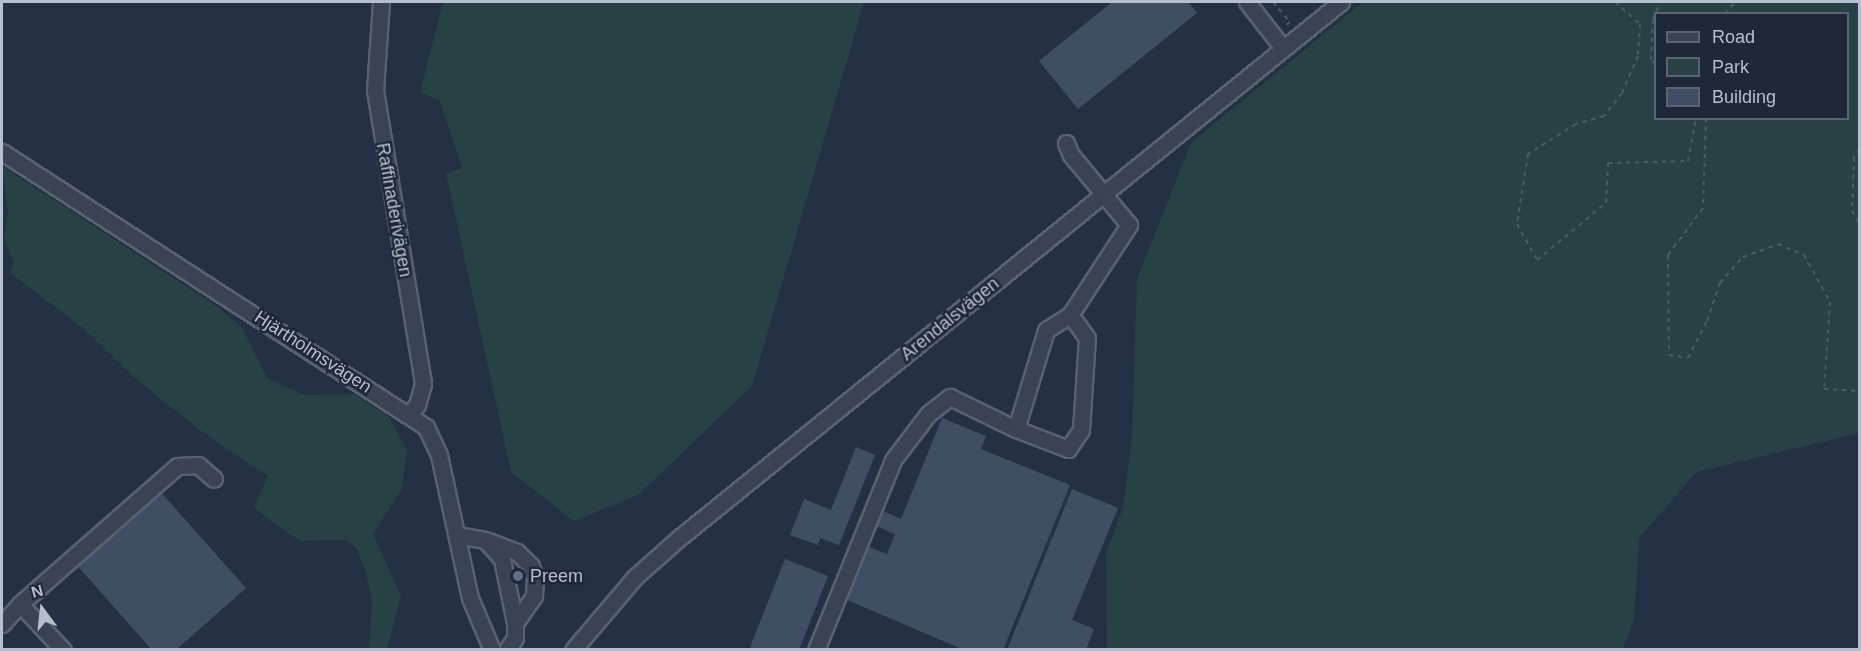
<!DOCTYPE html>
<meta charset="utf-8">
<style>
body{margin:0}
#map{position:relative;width:1861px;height:651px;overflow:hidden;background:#243144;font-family:Helvetica,sans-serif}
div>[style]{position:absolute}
.green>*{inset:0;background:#274145}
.building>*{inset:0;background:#404e65}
.path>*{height:2px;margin-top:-1px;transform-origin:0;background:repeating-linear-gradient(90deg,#455e61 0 4.5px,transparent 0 9px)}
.roads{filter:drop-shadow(2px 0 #576171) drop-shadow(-2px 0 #576171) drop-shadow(0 2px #576171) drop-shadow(0 -2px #576171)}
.minor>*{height:15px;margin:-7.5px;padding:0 7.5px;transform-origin:7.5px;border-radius:7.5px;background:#394354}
.dots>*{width:16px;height:16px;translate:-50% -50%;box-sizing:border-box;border:3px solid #1e2839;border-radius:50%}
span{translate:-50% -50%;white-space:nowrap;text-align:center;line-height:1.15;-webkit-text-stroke:5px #1e2839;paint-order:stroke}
.street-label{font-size:18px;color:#b6bfcd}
.poi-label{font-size:18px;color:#b6bfcd}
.left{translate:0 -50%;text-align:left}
.frame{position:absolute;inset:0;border:3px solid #b6bfcd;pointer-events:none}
.legend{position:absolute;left:1654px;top:12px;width:195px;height:108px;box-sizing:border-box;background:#1e2839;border:2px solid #5b6474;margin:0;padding:8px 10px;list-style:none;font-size:18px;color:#b6bfcd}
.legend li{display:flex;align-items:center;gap:12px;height:30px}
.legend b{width:30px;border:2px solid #5b6474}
.north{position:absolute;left:12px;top:579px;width:60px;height:60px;-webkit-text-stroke:4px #1e2839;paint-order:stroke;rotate:345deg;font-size:16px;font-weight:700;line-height:24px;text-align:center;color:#b6bfcd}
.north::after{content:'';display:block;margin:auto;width:21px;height:27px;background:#b6bfcd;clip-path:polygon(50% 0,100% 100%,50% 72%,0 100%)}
</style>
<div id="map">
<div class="green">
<i style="clip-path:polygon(443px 2px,864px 2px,752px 386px,638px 495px,574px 521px,511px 472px,446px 173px,462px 168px,440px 101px,420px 92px)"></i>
<i style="clip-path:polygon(evenodd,1363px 2px,1859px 2px,1859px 433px,1697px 472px,1639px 538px,1634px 619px,1623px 649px,1107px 649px,1106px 553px,1123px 508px,1132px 436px,1137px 279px,1191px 143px,1363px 2px,1656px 14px,1848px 14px,1848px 118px,1656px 118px,1656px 14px)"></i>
<i style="clip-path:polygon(2px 166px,212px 303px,242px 327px,267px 378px,304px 395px,354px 394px,388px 416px,407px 450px,402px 489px,373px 534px,401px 596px,387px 649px,369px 649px,372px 601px,366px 572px,357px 549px,346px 540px,301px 541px,273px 523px,254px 507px,268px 476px,201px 431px,136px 379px,83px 328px,10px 273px,14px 263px,4px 238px,8px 213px)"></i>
</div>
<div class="building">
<i style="clip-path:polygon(1112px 2px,1188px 2px,1197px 13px,1078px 109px,1039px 61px)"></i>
<i style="clip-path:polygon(942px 418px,986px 436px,981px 449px,1070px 485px,1003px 650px,964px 650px,847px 600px,869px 547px,887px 554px,895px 534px,876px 526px,883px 511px,901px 519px)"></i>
<i style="clip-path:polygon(856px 447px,875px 455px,839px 545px,820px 538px,818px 545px,790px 535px,804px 499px,831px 510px)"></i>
<i style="clip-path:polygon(158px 489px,246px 588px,176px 650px,152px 650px,75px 563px)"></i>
<i style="clip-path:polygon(1072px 489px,1118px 508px,1072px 620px,1094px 629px,1086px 650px,1007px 650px)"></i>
<i style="clip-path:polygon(785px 559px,828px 576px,799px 650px,757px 650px,750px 647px)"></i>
</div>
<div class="path">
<i style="left:1273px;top:2px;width:26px;rotate:50deg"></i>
<i style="left:1290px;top:22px;width:9px;rotate:144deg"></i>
<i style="left:1615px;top:2px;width:33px;rotate:41deg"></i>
<i style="left:1640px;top:24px;width:32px;rotate:94deg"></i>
<i style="left:1638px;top:56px;width:40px;rotate:113.4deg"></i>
<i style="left:1622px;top:93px;width:29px;rotate:128deg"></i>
<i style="left:1604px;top:116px;width:29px;rotate:164deg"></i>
<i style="left:1576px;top:124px;width:57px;rotate:148deg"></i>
<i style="left:1528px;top:154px;width:71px;rotate:98.9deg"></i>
<i style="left:1517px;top:224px;width:41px;rotate:60.9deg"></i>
<i style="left:1537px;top:260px;width:89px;rotate:-39.6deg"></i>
<i style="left:1606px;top:203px;width:40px;rotate:-87.1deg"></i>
<i style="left:1608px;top:163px;width:80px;rotate:-1.4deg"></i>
<i style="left:1688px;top:161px;width:44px;rotate:-79.5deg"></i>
<i style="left:1725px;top:14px;width:16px;rotate:-50deg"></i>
<i style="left:1656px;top:64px;width:6px;rotate:-141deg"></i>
<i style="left:1651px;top:60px;width:40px;rotate:-87.1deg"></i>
<i style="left:1653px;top:20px;width:19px;rotate:-69deg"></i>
<i style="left:1706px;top:118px;width:90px;rotate:91.9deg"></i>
<i style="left:1703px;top:208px;width:59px;rotate:126.7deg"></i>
<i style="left:1668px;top:255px;width:100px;rotate:89.4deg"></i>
<i style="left:1669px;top:355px;width:19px;rotate:9deg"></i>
<i style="left:1688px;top:358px;width:42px;rotate:-62.8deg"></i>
<i style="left:1707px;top:321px;width:40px;rotate:-71.1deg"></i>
<i style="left:1720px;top:283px;width:35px;rotate:-49deg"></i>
<i style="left:1743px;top:257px;width:37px;rotate:-20deg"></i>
<i style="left:1778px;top:244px;width:28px;rotate:23deg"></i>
<i style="left:1804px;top:255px;width:54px;rotate:61deg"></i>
<i style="left:1830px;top:302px;width:87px;rotate:93.9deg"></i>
<i style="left:1824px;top:389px;width:36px;rotate:3deg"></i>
<i style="left:1860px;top:149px;width:10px;rotate:127deg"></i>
<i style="left:1854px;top:157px;width:54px;rotate:92.1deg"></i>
<i style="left:1852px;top:211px;width:16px;rotate:60deg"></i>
</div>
<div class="roads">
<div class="minor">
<i style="left:381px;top:2px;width:88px;rotate:93.9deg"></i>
<i style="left:375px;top:90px;width:298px;rotate:80.7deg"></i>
<i style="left:423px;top:384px;width:22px;rotate:106deg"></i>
<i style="left:417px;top:405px;width:12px;rotate:132deg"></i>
<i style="left:1247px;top:2px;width:58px;rotate:52deg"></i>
<i style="left:2px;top:152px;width:505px;rotate:32.97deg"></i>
<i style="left:426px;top:427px;width:31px;rotate:65deg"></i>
<i style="left:439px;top:455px;width:146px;rotate:77.8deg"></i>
<i style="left:470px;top:598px;width:56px;rotate:67.1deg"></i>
<i style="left:1016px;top:429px;width:56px;rotate:21deg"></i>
<i style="left:1068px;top:449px;width:23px;rotate:-56deg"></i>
<i style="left:1081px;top:430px;width:92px;rotate:-86.3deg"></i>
<i style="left:1087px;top:338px;width:29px;rotate:-126deg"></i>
<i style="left:457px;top:535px;width:28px;rotate:10deg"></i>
<i style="left:485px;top:540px;width:25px;rotate:48deg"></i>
<i style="left:502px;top:559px;width:65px;rotate:78.5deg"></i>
<i style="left:515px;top:623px;width:15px;rotate:90deg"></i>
<i style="left:515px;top:638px;width:14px;rotate:124deg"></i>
<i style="left:488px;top:541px;width:31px;rotate:21deg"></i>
<i style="left:517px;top:552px;width:20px;rotate:45deg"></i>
<i style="left:531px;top:566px;width:13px;rotate:72deg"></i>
<i style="left:535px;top:578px;width:18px;rotate:93deg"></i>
<i style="left:534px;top:596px;width:33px;rotate:125deg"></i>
<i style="left:20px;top:604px;width:209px;rotate:-41.3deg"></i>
<i style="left:177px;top:466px;width:21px;rotate:-3deg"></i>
<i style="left:198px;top:465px;width:21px;rotate:41deg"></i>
<i style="left:2px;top:624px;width:27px;rotate:-48deg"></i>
<i style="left:20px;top:604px;width:63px;rotate:46.9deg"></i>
<i style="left:573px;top:650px;width:96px;rotate:-49.7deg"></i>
<i style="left:635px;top:577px;width:59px;rotate:-41.6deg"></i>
<i style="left:679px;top:538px;width:852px;rotate:-39deg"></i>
<i style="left:816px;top:650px;width:205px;rotate:-67.9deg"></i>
<i style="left:893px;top:460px;width:58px;rotate:-52.7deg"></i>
<i style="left:928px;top:414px;width:28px;rotate:-38deg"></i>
<i style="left:950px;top:397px;width:73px;rotate:25.9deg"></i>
<i style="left:1016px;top:429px;width:103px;rotate:-73.1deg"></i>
<i style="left:1046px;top:330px;width:28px;rotate:-32deg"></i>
<i style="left:1070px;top:315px;width:108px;rotate:-56.8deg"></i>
<i style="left:1129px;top:225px;width:91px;rotate:-129.6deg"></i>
<i style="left:1071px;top:155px;width:13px;rotate:-113deg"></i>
</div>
</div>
<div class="dots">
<i style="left:518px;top:576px;background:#5c6f8a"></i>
</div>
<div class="street-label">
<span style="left:394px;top:210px;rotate:80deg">Raffinaderivägen</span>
<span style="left:950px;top:319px;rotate:-39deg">Arendalsvägen</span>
<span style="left:313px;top:352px;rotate:33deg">Hjärtholmsvägen</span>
</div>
<div class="poi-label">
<span class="left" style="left:530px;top:576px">Preem</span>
</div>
<div class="frame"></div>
<ul class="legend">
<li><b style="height:8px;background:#394354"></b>Road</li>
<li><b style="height:16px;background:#274145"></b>Park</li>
<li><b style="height:16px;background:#404e65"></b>Building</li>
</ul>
<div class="north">N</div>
</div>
